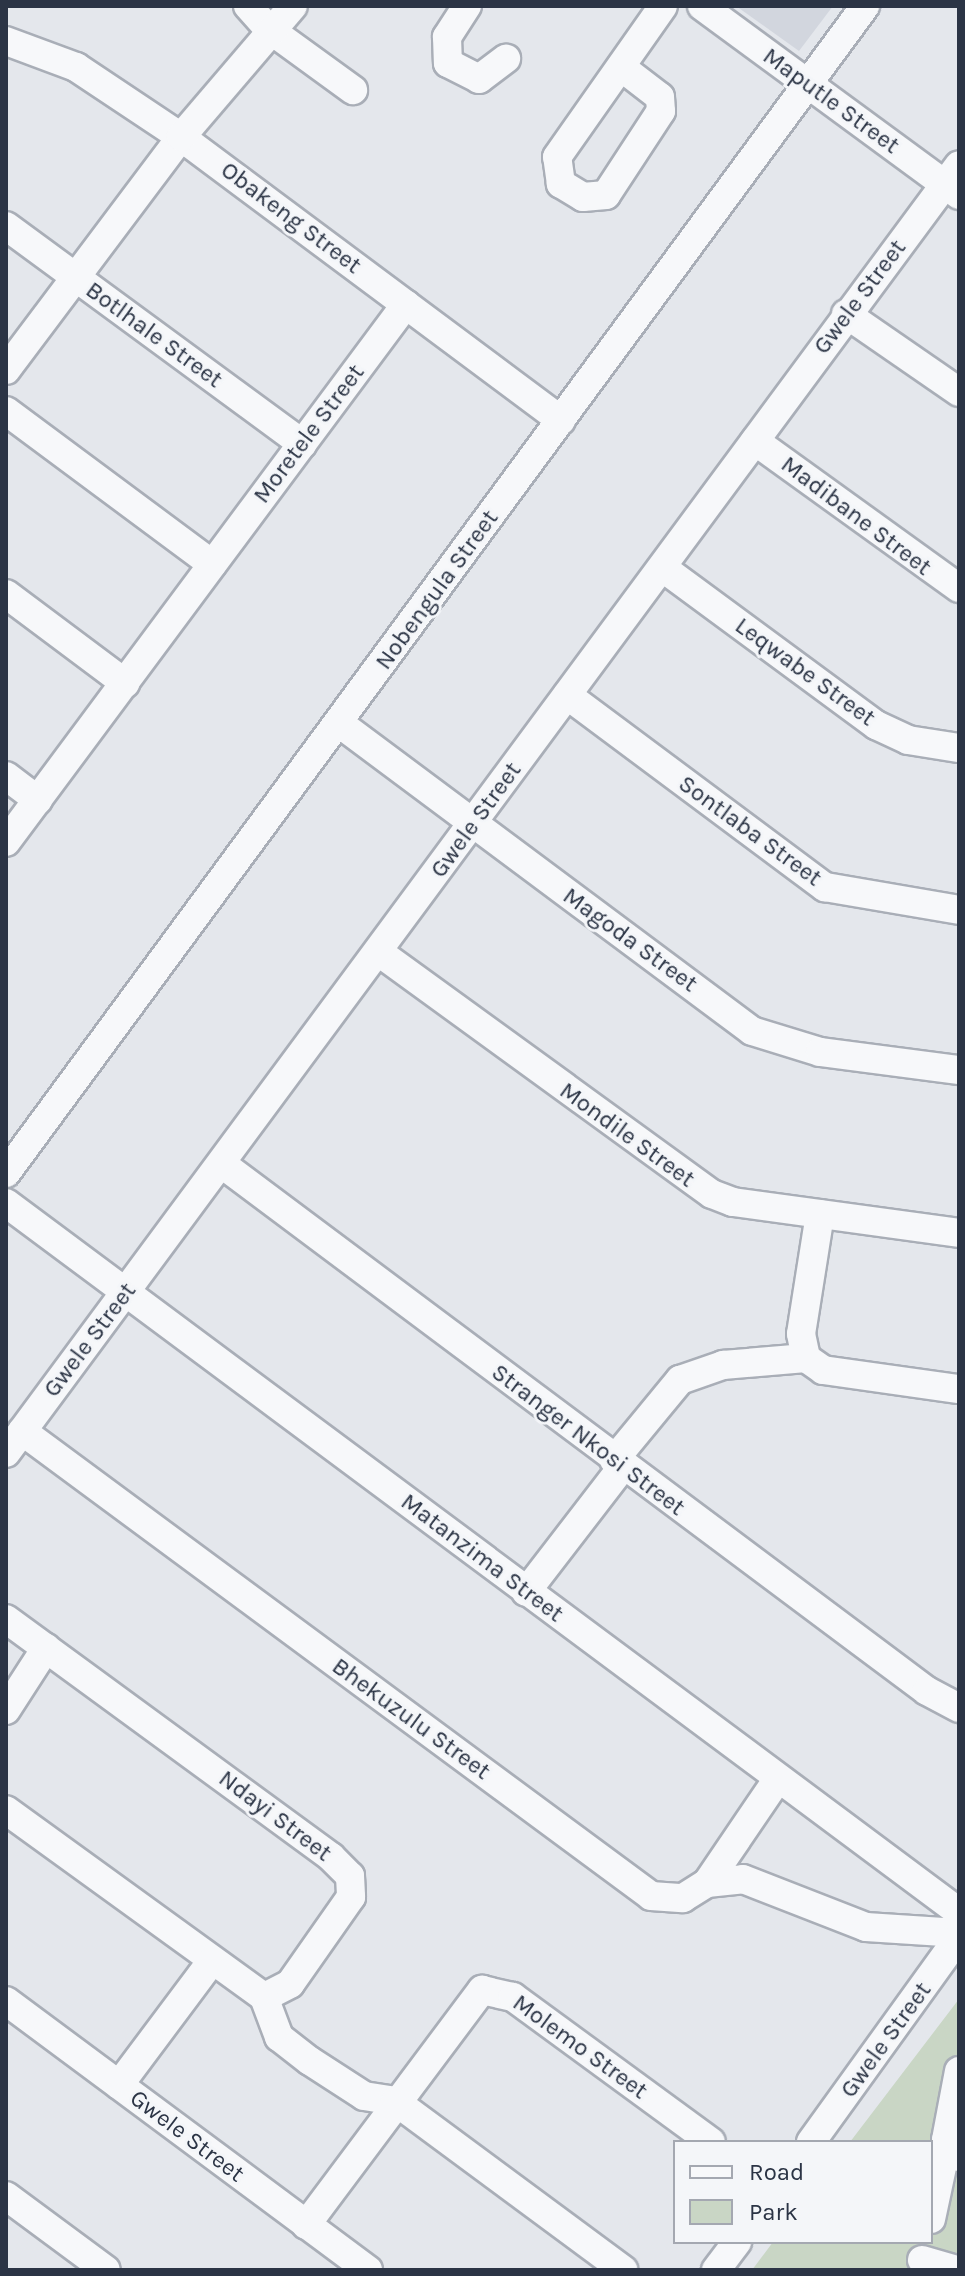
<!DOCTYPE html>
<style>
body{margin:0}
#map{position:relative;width:965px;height:2276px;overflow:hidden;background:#e4e7ec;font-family:Karla,sans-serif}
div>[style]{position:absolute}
.built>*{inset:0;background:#d2d6de}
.green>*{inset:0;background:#c9d6c5}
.roads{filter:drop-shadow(2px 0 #a9aeb7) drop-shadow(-2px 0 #a9aeb7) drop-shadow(0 2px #a9aeb7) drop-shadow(0 -2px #a9aeb7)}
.minor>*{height:28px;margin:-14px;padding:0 14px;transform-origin:14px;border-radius:14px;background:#f7f8fa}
span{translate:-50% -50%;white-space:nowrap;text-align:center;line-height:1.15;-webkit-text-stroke:6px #f4f6f9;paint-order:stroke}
.street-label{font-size:24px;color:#2b3445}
.frame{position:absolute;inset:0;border:8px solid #2b3445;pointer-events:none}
.legend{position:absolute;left:673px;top:2140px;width:260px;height:104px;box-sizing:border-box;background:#f4f6f9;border:2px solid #a4a8b1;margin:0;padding:10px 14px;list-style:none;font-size:24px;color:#2b3445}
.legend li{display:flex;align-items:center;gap:16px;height:40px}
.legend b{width:40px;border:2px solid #a4a8b1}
</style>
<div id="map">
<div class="built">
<i style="clip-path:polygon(736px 6px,833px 6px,799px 51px)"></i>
</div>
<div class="green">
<i style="clip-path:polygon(959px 1999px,959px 2270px,752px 2270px,773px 2242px,931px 2242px,931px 2142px,850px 2142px)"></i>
</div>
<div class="roads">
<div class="minor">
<i style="left:248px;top:6px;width:31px;rotate:48deg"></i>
<i style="left:269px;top:29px;width:104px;rotate:36deg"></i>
<i style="left:467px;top:6px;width:37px;rotate:123deg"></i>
<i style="left:447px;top:37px;width:26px;rotate:88deg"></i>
<i style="left:448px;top:63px;width:35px;rotate:27deg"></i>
<i style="left:479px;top:79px;width:34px;rotate:-37deg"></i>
<i style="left:702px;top:6px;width:319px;rotate:36.3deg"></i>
<i style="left:6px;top:41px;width:75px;rotate:20.4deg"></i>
<i style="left:76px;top:67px;width:126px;rotate:33.7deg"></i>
<i style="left:181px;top:137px;width:474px;rotate:36.7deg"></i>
<i style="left:621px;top:67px;width:49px;rotate:37.6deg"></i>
<i style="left:660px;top:97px;width:14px;rotate:86deg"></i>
<i style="left:661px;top:111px;width:100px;rotate:123.2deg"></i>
<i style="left:606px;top:195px;width:23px;rotate:175deg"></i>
<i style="left:583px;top:197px;width:26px;rotate:-149deg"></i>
<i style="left:561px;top:184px;width:27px;rotate:-98deg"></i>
<i style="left:557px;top:157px;width:184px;rotate:-54.9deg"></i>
<i style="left:6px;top:226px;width:368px;rotate:36.3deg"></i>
<i style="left:846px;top:314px;width:137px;rotate:34.6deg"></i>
<i style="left:6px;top:370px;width:291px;rotate:-53.1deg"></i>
<i style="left:181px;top:137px;width:172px;rotate:-49.5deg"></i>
<i style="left:6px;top:411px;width:257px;rotate:36.6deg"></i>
<i style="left:755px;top:441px;width:251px;rotate:35.8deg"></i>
<i style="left:663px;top:568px;width:265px;rotate:36.4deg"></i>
<i style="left:876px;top:725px;width:35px;rotate:25deg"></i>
<i style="left:908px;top:740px;width:52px;rotate:8.9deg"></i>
<i style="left:6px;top:594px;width:149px;rotate:36.8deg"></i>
<i style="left:567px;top:695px;width:322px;rotate:36.7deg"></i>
<i style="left:825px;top:887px;width:136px;rotate:9.7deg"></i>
<i style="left:339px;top:723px;width:515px;rotate:36.71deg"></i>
<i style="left:752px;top:1031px;width:71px;rotate:17.2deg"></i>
<i style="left:820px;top:1052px;width:140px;rotate:7.4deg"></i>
<i style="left:6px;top:776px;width:40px;rotate:37deg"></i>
<i style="left:6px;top:842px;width:670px;rotate:-53.37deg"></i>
<i style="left:380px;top:953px;width:410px;rotate:36deg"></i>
<i style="left:712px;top:1194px;width:22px;rotate:21deg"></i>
<i style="left:733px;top:1202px;width:228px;rotate:7.8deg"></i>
<i style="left:222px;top:1164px;width:880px;rotate:36.78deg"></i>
<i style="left:927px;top:1691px;width:36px;rotate:28deg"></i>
<i style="left:6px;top:1173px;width:1449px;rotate:-53.64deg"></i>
<i style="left:6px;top:1203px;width:1188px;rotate:36.65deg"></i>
<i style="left:820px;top:1214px;width:121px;rotate:99deg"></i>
<i style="left:801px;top:1334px;width:25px;rotate:78deg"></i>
<i style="left:806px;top:1358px;width:21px;rotate:35deg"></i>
<i style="left:823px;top:1370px;width:137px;rotate:8deg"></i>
<i style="left:22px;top:1431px;width:782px;rotate:36.47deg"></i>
<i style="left:651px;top:1896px;width:32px;rotate:4deg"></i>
<i style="left:683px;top:1898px;width:28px;rotate:-32deg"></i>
<i style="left:707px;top:1883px;width:125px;rotate:-55.8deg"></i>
<i style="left:6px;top:1453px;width:1602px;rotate:-53.5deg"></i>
<i style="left:614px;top:1460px;width:104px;rotate:-50.5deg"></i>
<i style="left:680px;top:1380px;width:46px;rotate:-19.2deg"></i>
<i style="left:723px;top:1365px;width:83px;rotate:-4.8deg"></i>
<i style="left:526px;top:1592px;width:159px;rotate:-52.4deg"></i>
<i style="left:6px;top:1619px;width:403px;rotate:36.2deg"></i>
<i style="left:331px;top:1857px;width:27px;rotate:45deg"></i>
<i style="left:350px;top:1876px;width:21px;rotate:87deg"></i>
<i style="left:351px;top:1897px;width:106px;rotate:125deg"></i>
<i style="left:290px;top:1984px;width:29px;rotate:153deg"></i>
<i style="left:264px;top:1997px;width:319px;rotate:-144.1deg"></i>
<i style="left:6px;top:1710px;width:74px;rotate:-57.2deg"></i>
<i style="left:707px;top:1883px;width:36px;rotate:-6deg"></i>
<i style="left:743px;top:1879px;width:132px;rotate:21.3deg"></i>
<i style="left:866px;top:1927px;width:93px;rotate:3.7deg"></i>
<i style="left:264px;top:1997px;width:43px;rotate:69.4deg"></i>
<i style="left:279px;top:2037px;width:39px;rotate:38deg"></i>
<i style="left:310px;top:2061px;width:64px;rotate:32.9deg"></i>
<i style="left:364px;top:2096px;width:31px;rotate:9deg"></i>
<i style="left:395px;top:2101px;width:284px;rotate:36.5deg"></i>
<i style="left:6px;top:2001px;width:451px;rotate:36.6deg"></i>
<i style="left:959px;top:2071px;width:70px;rotate:100.7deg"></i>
<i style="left:946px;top:2140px;width:21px;rotate:53deg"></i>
<i style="left:119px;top:2085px;width:154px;rotate:-53.2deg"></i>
<i style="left:811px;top:2142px;width:253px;rotate:-54.2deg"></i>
<i style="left:6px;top:2196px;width:124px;rotate:36.5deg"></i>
<i style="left:931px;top:2219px;width:77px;rotate:-78deg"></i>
<i style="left:306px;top:2225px;width:294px;rotate:-53.2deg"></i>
<i style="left:482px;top:1990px;width:32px;rotate:13deg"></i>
<i style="left:513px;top:1997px;width:245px;rotate:36.2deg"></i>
<i style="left:922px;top:2260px;width:35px;rotate:16deg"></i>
<i style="left:716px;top:2270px;width:35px;rotate:-53deg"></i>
</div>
</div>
<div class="street-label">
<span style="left:831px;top:101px;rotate:36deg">Maputle Street</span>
<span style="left:291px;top:218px;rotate:37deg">Obakeng Street</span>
<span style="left:860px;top:297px;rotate:-53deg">Gwele Street</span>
<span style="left:154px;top:335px;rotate:36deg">Botlhale Street</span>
<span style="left:309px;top:434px;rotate:-53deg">Moretele Street</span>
<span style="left:856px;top:516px;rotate:37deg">Madibane Street</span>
<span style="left:437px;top:590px;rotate:-54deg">Nobengula Street</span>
<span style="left:805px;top:672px;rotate:36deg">Leqwabe Street</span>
<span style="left:476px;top:820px;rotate:-54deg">Gwele Street</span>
<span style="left:750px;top:831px;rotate:36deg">Sontlaba Street</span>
<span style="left:630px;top:940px;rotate:36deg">Magoda Street</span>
<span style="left:627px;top:1135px;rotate:36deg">Mondile Street</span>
<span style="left:90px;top:1340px;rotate:-53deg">Gwele Street</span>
<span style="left:588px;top:1440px;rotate:37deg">Stranger Nkosi Street</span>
<span style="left:482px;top:1558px;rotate:37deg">Matanzima Street</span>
<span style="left:411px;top:1719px;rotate:36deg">Bhekuzulu Street</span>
<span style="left:275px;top:1816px;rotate:37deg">Ndayi Street</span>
<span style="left:886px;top:2040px;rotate:-54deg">Gwele Street</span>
<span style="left:580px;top:2047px;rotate:36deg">Molemo Street</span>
<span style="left:187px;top:2136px;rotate:37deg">Gwele Street</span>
</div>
<div class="frame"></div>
<ul class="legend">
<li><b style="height:10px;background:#f7f8fa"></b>Road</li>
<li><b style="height:22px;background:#c9d6c5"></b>Park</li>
</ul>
</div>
